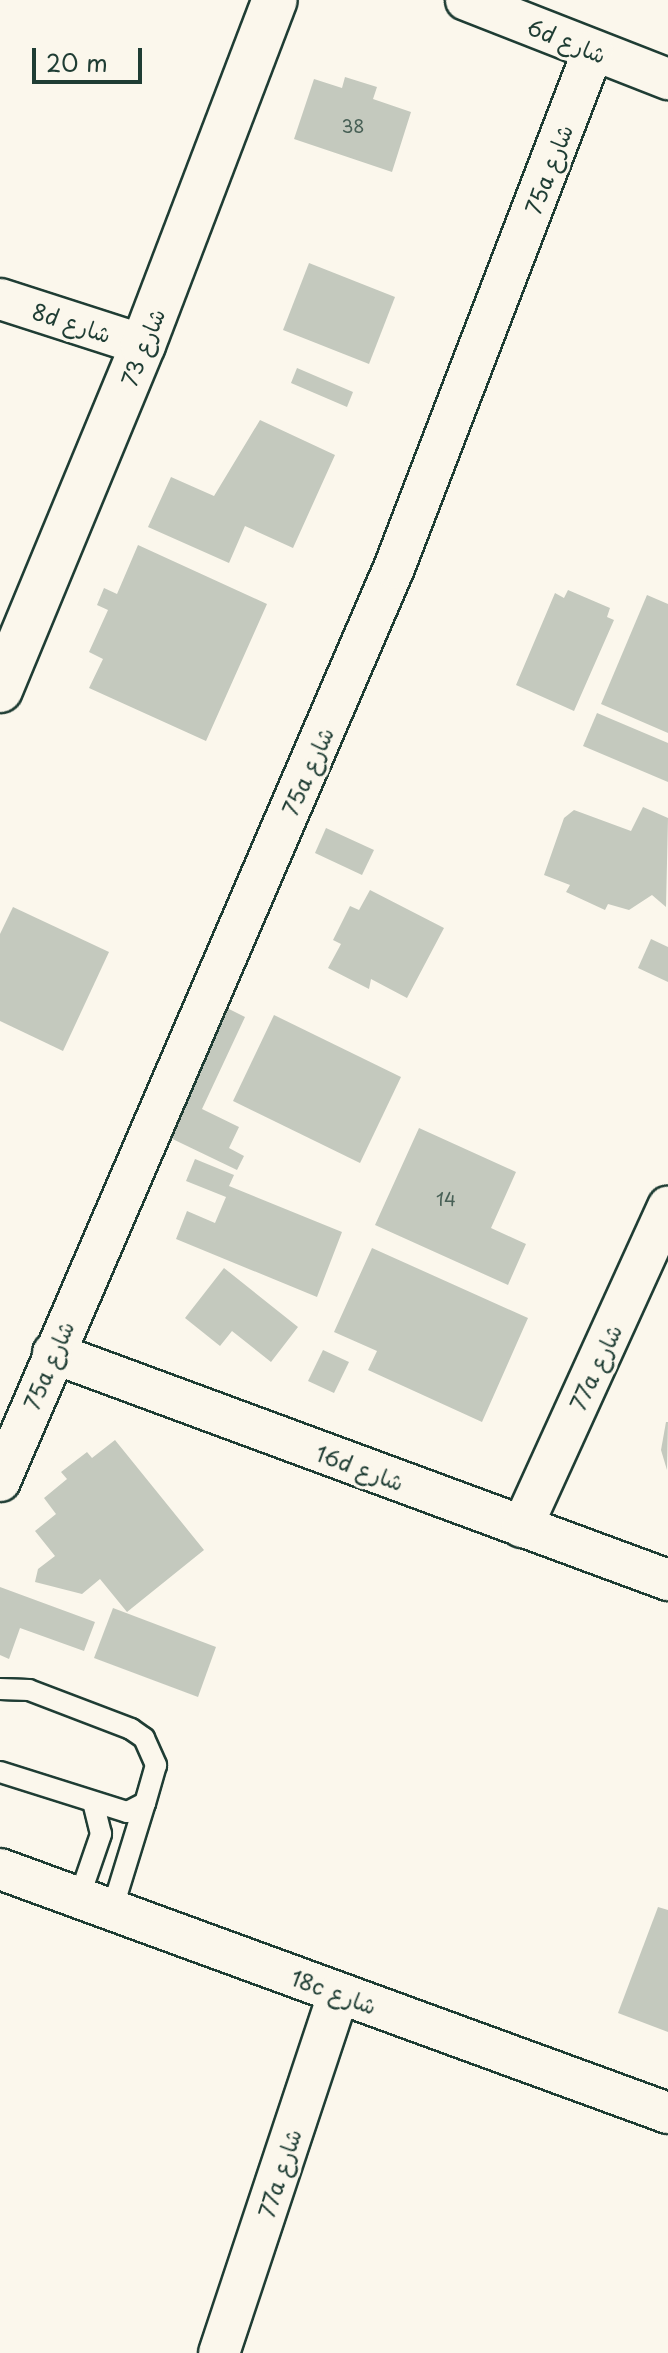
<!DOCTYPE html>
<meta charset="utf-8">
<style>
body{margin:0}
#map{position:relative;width:668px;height:2353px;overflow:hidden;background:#fbf7ec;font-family:"Playpen Sans","Playpen Sans Arabic",sans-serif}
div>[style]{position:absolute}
.building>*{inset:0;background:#c4c9be}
.roads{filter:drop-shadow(2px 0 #1f3d34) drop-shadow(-2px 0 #1f3d34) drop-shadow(0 2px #1f3d34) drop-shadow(0 -2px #1f3d34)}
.service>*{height:20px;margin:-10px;padding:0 10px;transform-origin:10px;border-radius:10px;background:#fbf7ec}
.minor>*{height:40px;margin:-20px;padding:0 20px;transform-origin:20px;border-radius:20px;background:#fbf7ec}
.tertiary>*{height:44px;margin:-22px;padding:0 22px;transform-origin:22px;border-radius:22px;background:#fbf7ec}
span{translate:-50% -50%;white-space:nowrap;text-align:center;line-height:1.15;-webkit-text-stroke:6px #fbf7ec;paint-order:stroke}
.number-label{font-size:18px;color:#486056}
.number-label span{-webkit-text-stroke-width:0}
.street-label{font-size:22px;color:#1f3d34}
.scale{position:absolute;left:32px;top:48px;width:110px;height:36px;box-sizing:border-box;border:4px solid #1f3d34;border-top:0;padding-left:10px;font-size:24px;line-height:28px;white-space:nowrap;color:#1f3d34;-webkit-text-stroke:6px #fbf7ec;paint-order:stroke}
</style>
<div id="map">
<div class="building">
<i style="clip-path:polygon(345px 77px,377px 87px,373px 99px,411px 112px,392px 172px,294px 139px,314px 79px,342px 88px)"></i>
<i style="clip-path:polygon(309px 263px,395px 297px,369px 364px,283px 330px)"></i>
<i style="clip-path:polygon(297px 368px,353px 392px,347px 407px,291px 383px)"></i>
<i style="clip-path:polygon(260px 420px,335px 455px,293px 548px,245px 526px,229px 563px,148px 527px,171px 477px,214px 496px)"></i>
<i style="clip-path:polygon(138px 545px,267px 604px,206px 741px,89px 688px,103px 659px,89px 652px,108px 610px,97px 605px,104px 588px,117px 594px)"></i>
<i style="clip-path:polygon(568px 590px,610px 608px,607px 617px,614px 620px,574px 711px,516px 685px,555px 593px,564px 598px)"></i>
<i style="clip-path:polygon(647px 595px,668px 604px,668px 733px,601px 704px)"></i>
<i style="clip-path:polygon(597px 713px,668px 743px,668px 782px,583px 746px)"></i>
<i style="clip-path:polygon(643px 807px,668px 818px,666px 907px,652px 895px,629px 910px,608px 904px,605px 910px,566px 892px,570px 885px,544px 875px,564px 818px,574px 810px,631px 831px)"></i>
<i style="clip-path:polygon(326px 828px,374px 850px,362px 875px,315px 853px)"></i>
<i style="clip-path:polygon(370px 890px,444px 928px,407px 998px,371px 979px,369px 989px,328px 968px,341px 944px,333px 940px,350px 906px,359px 910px)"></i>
<i style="clip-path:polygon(13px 907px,109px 952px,63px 1051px,0 1021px,0 934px)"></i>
<i style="clip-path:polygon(651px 939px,668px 947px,668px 982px,638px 968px)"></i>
<i style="clip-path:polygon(219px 1004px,245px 1017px,202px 1109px,239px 1127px,229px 1148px,244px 1156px,237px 1170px,158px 1132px)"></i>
<i style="clip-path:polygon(274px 1015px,401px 1077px,360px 1163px,233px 1101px)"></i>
<i style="clip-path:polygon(419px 1128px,516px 1172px,491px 1228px,526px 1244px,508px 1285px,375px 1225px)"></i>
<i style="clip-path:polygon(195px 1159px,234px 1175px,229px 1186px,342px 1232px,317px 1297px,176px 1239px,187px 1211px,215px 1223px,226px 1197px,186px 1181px)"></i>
<i style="clip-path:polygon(372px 1248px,528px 1318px,482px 1422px,368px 1370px,377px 1351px,334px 1332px)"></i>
<i style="clip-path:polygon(224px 1268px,298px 1327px,271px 1362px,232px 1331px,220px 1346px,185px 1318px)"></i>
<i style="clip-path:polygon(323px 1350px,349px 1362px,334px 1393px,308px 1381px)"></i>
<i style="clip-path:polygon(666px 1422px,668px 1422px,667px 1470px,661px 1450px)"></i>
<i style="clip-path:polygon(115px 1440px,204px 1550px,127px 1612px,100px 1579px,82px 1594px,35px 1582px,38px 1569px,55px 1556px,35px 1531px,56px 1514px,44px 1498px,67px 1479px,61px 1472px,87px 1452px,92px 1458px)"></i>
<i style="clip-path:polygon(0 1587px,95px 1622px,84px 1651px,20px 1628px,9px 1659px,0 1655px)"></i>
<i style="clip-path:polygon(113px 1608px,216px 1647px,198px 1697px,94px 1658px)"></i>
<i style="clip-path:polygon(658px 1907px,668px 1910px,668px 2032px,618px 2013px)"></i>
</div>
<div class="roads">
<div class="service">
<i style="left:0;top:1689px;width:29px;rotate:2deg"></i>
<i style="left:29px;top:1690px;width:109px;rotate:20.9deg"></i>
<i style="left:131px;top:1729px;width:16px;rotate:35deg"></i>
<i style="left:144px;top:1738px;width:30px;rotate:66deg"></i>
<i style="left:156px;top:1765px;width:40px;rotate:106deg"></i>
<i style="left:145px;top:1803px;width:20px;rotate:153deg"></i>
<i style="left:127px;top:1812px;width:133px;rotate:-162.5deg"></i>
<i style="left:79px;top:1898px;width:68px;rotate:-71deg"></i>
<i style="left:101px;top:1834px;width:32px;rotate:-104deg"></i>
<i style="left:112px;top:1910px;width:112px;rotate:-72.9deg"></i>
</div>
<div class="minor">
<i style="left:466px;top:0;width:217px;rotate:21.4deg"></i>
<i style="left:0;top:299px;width:150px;rotate:17.8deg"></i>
<i style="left:53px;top:1353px;width:656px;rotate:20.26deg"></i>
<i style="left:0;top:1481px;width:994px;rotate:-66.66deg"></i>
<i style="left:394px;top:568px;width:554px;rotate:-68.95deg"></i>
<i style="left:522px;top:1527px;width:352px;rotate:-65.5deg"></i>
<i style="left:0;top:1869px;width:711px;rotate:20.07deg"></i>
<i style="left:219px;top:2353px;width:379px;rotate:-71.6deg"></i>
</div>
<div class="tertiary">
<i style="left:0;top:690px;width:373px;rotate:-67.5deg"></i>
<i style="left:143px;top:345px;width:369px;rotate:-69.1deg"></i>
</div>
</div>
<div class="number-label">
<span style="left:353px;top:126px">38</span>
<span style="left:446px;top:1199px">14</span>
</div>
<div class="street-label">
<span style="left:567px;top:40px;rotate:22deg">6d شارع</span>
<span style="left:548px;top:169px;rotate:-69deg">75a شارع</span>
<span style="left:72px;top:322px;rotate:18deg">8d شارع</span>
<span style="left:142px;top:347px;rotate:-68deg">شارع 73</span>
<span style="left:307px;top:771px;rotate:-66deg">75a شارع</span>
<span style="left:48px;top:1365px;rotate:-67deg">75a شارع</span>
<span style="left:595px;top:1367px;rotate:-65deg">77a شارع</span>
<span style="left:360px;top:1467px;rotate:20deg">16d شارع</span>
<span style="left:334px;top:1991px;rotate:20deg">18c شارع</span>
<span style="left:279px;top:2173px;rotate:-72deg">77a شارع</span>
</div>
<div class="scale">20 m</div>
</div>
